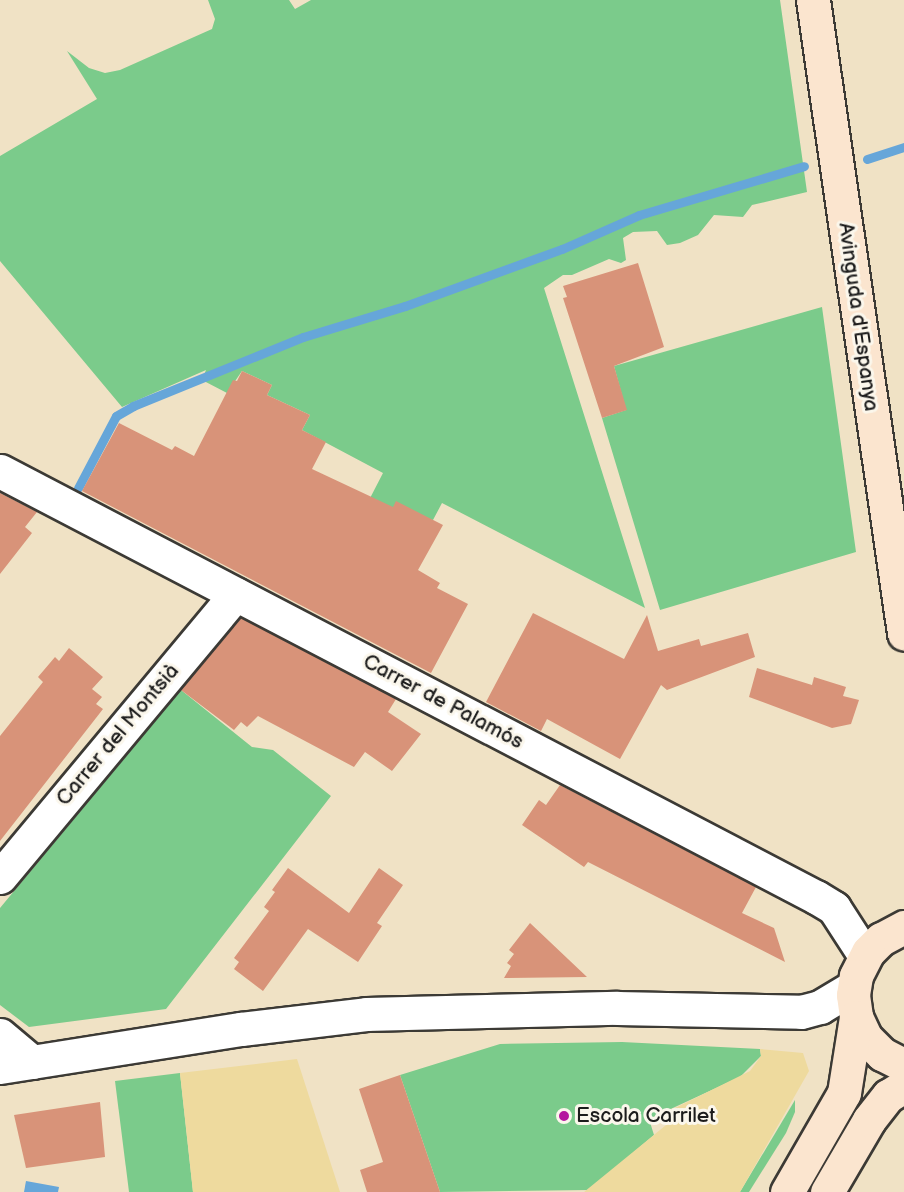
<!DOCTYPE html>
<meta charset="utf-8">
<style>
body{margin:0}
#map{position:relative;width:904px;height:1192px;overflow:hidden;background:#f0e2c5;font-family:"Balsamiq Sans",sans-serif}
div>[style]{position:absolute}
.green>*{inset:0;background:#7bcb8b}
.sand>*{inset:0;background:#eeda9e}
.water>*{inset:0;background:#66a6d9}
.stream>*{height:9px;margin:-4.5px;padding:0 4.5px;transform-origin:4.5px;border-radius:4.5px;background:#66a6d9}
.building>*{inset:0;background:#d89379}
.roads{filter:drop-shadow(2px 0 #3c3a35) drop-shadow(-2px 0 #3c3a35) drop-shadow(0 2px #3c3a35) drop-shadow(0 -2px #3c3a35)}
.minor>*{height:33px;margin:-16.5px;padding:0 16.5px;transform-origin:16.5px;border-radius:16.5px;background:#fff}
.tertiary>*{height:33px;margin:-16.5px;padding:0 16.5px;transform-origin:16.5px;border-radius:16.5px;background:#fff}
.secondary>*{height:33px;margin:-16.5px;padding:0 16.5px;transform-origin:16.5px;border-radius:16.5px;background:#fbe5cf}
.dots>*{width:16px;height:16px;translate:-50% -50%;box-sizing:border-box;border:3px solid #fbf7ec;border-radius:50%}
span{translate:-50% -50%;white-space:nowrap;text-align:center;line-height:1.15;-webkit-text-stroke:6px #fbf7ec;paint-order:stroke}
.street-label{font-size:21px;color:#1c1c1c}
.poi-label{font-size:21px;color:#1c1c1c}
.left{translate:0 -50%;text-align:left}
</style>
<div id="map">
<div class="green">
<i style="clip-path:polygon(208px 0,289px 0,295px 9px,311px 0,780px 0,807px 192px,752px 205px,743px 217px,714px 215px,698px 235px,680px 243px,667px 245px,657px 231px,633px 232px,623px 238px,626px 260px,621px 263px,609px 259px,572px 275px,563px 275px,544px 288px,645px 608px,442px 503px,433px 520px,367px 504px,383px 473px,302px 430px,310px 415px,267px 395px,272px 385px,242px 371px,227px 393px,202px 380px,206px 370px,122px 407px,0 261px,0 156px,97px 99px,67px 51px,89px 68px,105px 73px,120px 70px,212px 29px,215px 19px)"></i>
<i style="clip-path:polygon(822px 307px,856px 552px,660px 610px,602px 418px,626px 410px,614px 366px)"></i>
<i style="clip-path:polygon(181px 690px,252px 747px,273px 750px,331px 796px,166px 1009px,29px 1027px,0 1005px,0 908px)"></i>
<i style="clip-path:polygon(622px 1042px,760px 1049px,761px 1056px,740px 1077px,649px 1119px,654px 1135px,589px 1190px,440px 1192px,400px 1075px,500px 1044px)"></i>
<i style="clip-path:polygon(180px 1073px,193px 1192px,129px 1192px,115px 1081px)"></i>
<i style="clip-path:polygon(795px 1100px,795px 1112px,786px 1133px,749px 1192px,740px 1192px)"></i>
</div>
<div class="sand">
<i style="clip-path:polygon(760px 1049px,803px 1053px,809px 1071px,740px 1192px,584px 1192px,671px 1121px,669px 1111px,750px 1071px,761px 1056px)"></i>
<i style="clip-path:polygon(297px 1059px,340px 1192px,193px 1192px,180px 1073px)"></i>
</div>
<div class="water">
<i style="clip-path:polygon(26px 1181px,59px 1187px,58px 1192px,24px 1192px)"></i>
</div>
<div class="stream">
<i style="left:867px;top:159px;width:39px;rotate:-18deg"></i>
<i style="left:78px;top:488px;width:81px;rotate:-62.2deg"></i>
<i style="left:116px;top:416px;width:20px;rotate:-30deg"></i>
<i style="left:133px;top:406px;width:183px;rotate:-22.1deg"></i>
<i style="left:303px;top:337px;width:107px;rotate:-16.9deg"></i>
<i style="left:405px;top:306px;width:167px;rotate:-20deg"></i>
<i style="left:562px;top:249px;width:84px;rotate:-23.8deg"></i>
<i style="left:639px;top:215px;width:172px;rotate:-16.5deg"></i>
</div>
<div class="building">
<i style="clip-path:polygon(638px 263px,664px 347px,614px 366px,627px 410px,602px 418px,563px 298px,567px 297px,563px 286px)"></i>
<i style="clip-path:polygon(242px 371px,272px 385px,267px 395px,310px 415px,302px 430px,326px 442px,312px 469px,393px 507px,396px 501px,443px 525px,418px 570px,440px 583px,437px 588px,468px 604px,431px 673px,82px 491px,119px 423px,172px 450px,175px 446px,194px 456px,233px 380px,237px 381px)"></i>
<i style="clip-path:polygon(0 493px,37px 512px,25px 527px,32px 533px,0 574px)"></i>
<i style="clip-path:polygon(533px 613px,624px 659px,647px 615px,658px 651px,699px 639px,701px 646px,748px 633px,755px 657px,667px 690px,661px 685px,620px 759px,547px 719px,541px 731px,486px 702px)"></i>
<i style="clip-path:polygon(241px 618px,396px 699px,388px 712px,421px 734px,392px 771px,365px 752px,354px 767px,258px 716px,247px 727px,241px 722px,234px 730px,181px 690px)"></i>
<i style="clip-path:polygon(69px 648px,103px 677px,92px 689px,102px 697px,96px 704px,103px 709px,0 841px,0 736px,43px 682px,38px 677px,55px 657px,59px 661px)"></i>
<i style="clip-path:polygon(757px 668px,812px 685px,814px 677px,846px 687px,843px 696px,859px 700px,851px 724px,832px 728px,749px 697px)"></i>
<i style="clip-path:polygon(560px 785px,756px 887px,742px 913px,774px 928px,785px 962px,588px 862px,584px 867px,522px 825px,539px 800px,546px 805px)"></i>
<i style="clip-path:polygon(288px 868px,349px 913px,379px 868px,403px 885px,377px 923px,382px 926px,358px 962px,308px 929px,263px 991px,234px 969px,239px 962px,234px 958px,269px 911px,264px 907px,275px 892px,272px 890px)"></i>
<i style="clip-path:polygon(530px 923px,587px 977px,504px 978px,511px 966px,507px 963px,514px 954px,509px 950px)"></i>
<i style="clip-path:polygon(400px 1075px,440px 1192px,367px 1192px,360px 1170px,383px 1162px,359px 1089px)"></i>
<i style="clip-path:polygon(100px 1102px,105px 1157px,26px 1168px,14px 1115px)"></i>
</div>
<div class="roads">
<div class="minor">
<i style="left:0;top:471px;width:921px;rotate:27.57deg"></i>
<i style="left:816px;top:897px;width:21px;rotate:31deg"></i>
<i style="left:834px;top:908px;width:57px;rotate:57.1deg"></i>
<i style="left:0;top:877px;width:368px;rotate:-50.2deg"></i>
<i style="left:801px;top:1012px;width:20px;rotate:-15deg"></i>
<i style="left:820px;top:1007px;width:39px;rotate:-31deg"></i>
<i style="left:0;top:1035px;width:42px;rotate:40.2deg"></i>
</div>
<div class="tertiary">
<i style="left:0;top:1067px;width:244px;rotate:-9deg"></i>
<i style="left:241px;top:1029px;width:126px;rotate:-6.8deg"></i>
<i style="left:366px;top:1014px;width:251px;rotate:-1.4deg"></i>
<i style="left:617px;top:1008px;width:184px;rotate:1.2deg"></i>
</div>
<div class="secondary">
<i style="left:813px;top:0;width:640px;rotate:81.82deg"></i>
<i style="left:904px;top:927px;width:26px;rotate:152deg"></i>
<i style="left:881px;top:939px;width:18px;rotate:135deg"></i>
<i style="left:868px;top:952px;width:27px;rotate:117deg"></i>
<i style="left:856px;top:976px;width:19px;rotate:99deg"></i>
<i style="left:853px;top:995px;width:22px;rotate:82deg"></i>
<i style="left:856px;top:1017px;width:23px;rotate:65deg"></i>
<i style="left:866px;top:1038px;width:23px;rotate:45deg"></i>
<i style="left:882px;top:1054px;width:25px;rotate:27deg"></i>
<i style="left:787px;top:1192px;width:114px;rotate:-60.1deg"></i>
<i style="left:844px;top:1093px;width:77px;rotate:-81deg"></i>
<i style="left:827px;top:1192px;width:83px;rotate:-59.7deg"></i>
<i style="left:869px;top:1120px;width:31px;rotate:-52deg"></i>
<i style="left:888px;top:1096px;width:19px;rotate:-32deg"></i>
</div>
</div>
<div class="dots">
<i style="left:564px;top:1116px;background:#b5179e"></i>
</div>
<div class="street-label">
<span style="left:858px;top:317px;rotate:82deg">Avinguda d'Espanya</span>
<span style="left:443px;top:702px;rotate:28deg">Carrer de Palamós</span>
<span style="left:118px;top:735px;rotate:-50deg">Carrer del Montsià</span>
</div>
<div class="poi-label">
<span class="left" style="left:576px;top:1116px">Escola Carrilet</span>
</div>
</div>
